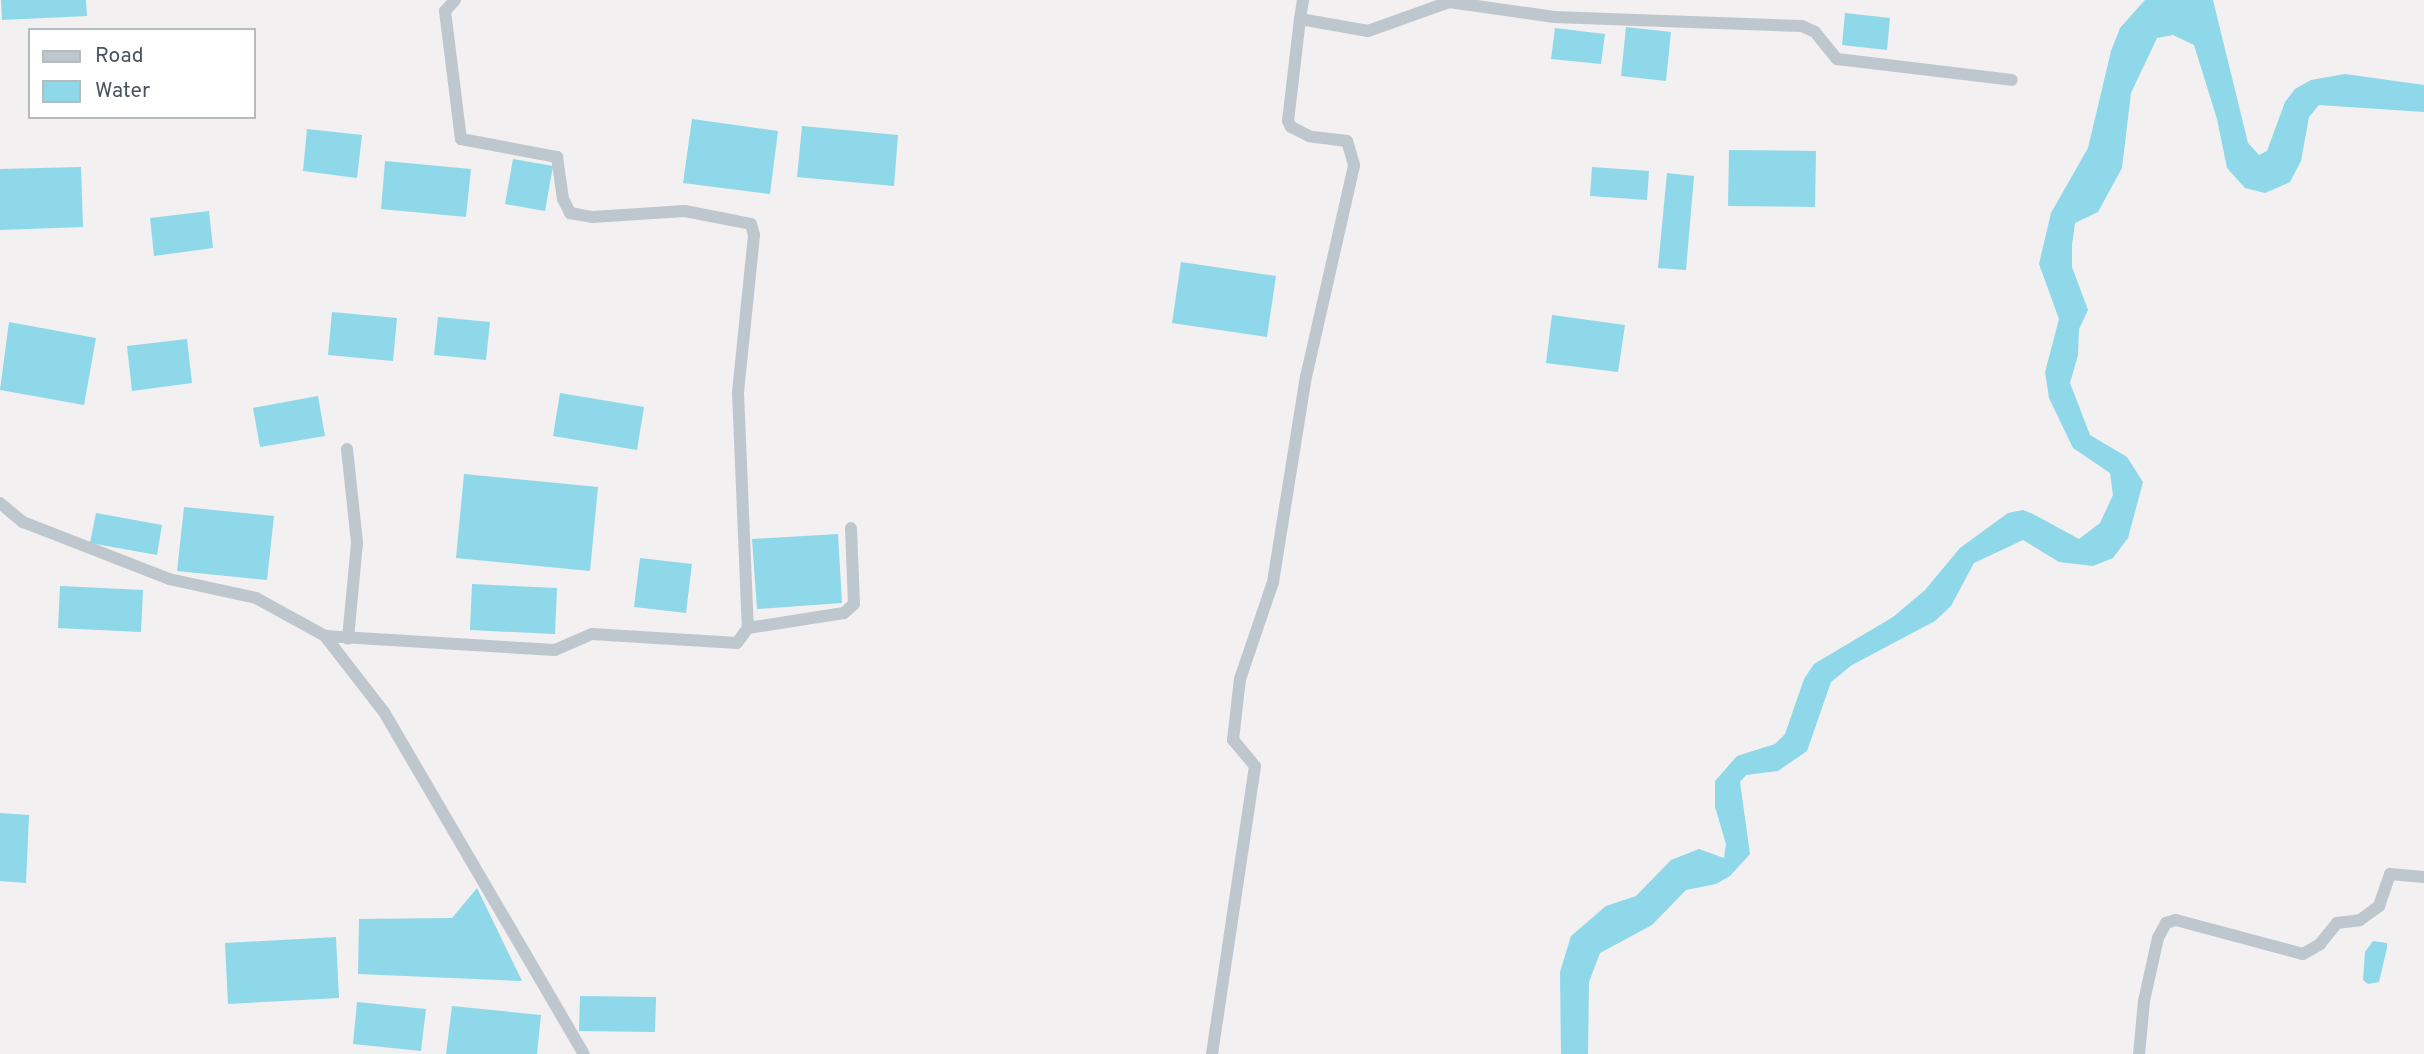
<!DOCTYPE html>
<style>
body{margin:0}
#map{position:relative;width:2424px;height:1054px;overflow:hidden;background:#f2f0f0;font-family:Overpass,sans-serif}
div>[style]{position:absolute}
.water>*{inset:0;background:#8ed8ea}
.minor>*{height:12px;margin:-6px;padding:0 6px;transform-origin:6px;border-radius:6px;background:#bec7ce}
span{translate:-50% -50%;white-space:nowrap;text-align:center;line-height:1.15;-webkit-text-stroke:7px #fff;paint-order:stroke}
.legend{position:absolute;left:28px;top:28px;width:228px;height:91px;box-sizing:border-box;background:#fff;border:2px solid #b6bbbe;margin:0;padding:9px 12px;list-style:none;font-size:21px;color:#48545d}
.legend li{display:flex;align-items:center;gap:14px;height:35px}
.legend b{width:35px;border:2px solid #b6bbbe}
</style>
<div id="map">
<div class="water">
<i style="clip-path:polygon(1px 0,86px 0,87px 16px,2px 20px)"></i>
<i style="clip-path:polygon(2145px 0,2213px 0,2248px 143px,2259px 155px,2267px 151px,2285px 102px,2295px 89px,2311px 80px,2345px 74px,2424px 85px,2424px 112px,2319px 105px,2309px 117px,2301px 161px,2290px 182px,2265px 193px,2245px 188px,2227px 168px,2217px 119px,2194px 45px,2173px 35px,2157px 38px,2131px 93px,2122px 168px,2098px 212px,2075px 223px,2072px 245px,2072px 267px,2088px 310px,2079px 329px,2078px 355px,2070px 383px,2090px 435px,2127px 457px,2143px 482px,2128px 538px,2113px 558px,2093px 566px,2059px 562px,2023px 540px,1974px 563px,1951px 606px,1935px 621px,1852px 665px,1831px 682px,1807px 751px,1778px 771px,1746px 775px,1740px 782px,1750px 854px,1730px 876px,1716px 884px,1686px 890px,1652px 925px,1600px 953px,1589px 982px,1588px 1054px,1561px 1054px,1560px 972px,1571px 936px,1606px 906px,1636px 896px,1671px 860px,1699px 849px,1724px 858px,1726px 844px,1715px 807px,1715px 781px,1737px 756px,1775px 744px,1785px 734px,1804px 679px,1814px 664px,1893px 617px,1925px 590px,1960px 548px,2008px 513px,2023px 510px,2033px 514px,2079px 539px,2100px 523px,2113px 495px,2110px 473px,2073px 448px,2049px 398px,2045px 372px,2059px 319px,2039px 264px,2051px 213px,2088px 148px,2111px 51px,2120px 28px)"></i>
<i style="clip-path:polygon(1845px 13px,1890px 18px,1887px 50px,1842px 45px)"></i>
<i style="clip-path:polygon(1626px 27px,1671px 32px,1666px 81px,1621px 76px)"></i>
<i style="clip-path:polygon(1555px 28px,1605px 34px,1601px 64px,1551px 59px)"></i>
<i style="clip-path:polygon(692px 119px,778px 131px,770px 194px,683px 183px)"></i>
<i style="clip-path:polygon(802px 126px,898px 135px,894px 186px,797px 177px)"></i>
<i style="clip-path:polygon(307px 129px,362px 135px,357px 178px,303px 171px)"></i>
<i style="clip-path:polygon(1729px 150px,1816px 151px,1815px 207px,1728px 206px)"></i>
<i style="clip-path:polygon(513px 159px,553px 166px,545px 211px,505px 204px)"></i>
<i style="clip-path:polygon(385px 161px,471px 169px,466px 217px,381px 209px)"></i>
<i style="clip-path:polygon(81px 167px,83px 227px,0 230px,0 169px)"></i>
<i style="clip-path:polygon(1592px 167px,1649px 171px,1647px 200px,1590px 196px)"></i>
<i style="clip-path:polygon(1667px 173px,1694px 176px,1686px 270px,1658px 268px)"></i>
<i style="clip-path:polygon(209px 211px,213px 248px,154px 256px,150px 218px)"></i>
<i style="clip-path:polygon(1181px 262px,1276px 276px,1267px 337px,1172px 323px)"></i>
<i style="clip-path:polygon(332px 312px,397px 318px,393px 361px,328px 355px)"></i>
<i style="clip-path:polygon(1552px 315px,1625px 325px,1618px 372px,1546px 363px)"></i>
<i style="clip-path:polygon(438px 317px,490px 322px,486px 360px,434px 355px)"></i>
<i style="clip-path:polygon(9px 322px,96px 338px,84px 405px,0 390px)"></i>
<i style="clip-path:polygon(187px 339px,192px 383px,132px 391px,127px 346px)"></i>
<i style="clip-path:polygon(560px 393px,644px 407px,637px 450px,553px 436px)"></i>
<i style="clip-path:polygon(318px 396px,325px 436px,260px 447px,253px 408px)"></i>
<i style="clip-path:polygon(464px 474px,598px 487px,590px 571px,456px 558px)"></i>
<i style="clip-path:polygon(184px 507px,274px 516px,267px 580px,177px 571px)"></i>
<i style="clip-path:polygon(96px 513px,162px 525px,157px 555px,90px 543px)"></i>
<i style="clip-path:polygon(838px 534px,842px 603px,757px 609px,752px 539px)"></i>
<i style="clip-path:polygon(640px 558px,692px 564px,686px 613px,634px 607px)"></i>
<i style="clip-path:polygon(472px 584px,557px 588px,555px 634px,470px 630px)"></i>
<i style="clip-path:polygon(60px 586px,143px 590px,141px 632px,58px 628px)"></i>
<i style="clip-path:polygon(0 813px,29px 815px,26px 883px,0 881px)"></i>
<i style="clip-path:polygon(477px 888px,522px 981px,358px 974px,359px 919px,452px 918px)"></i>
<i style="clip-path:polygon(336px 937px,339px 998px,228px 1004px,225px 943px)"></i>
<i style="clip-path:polygon(2373px 941px,2387px 943px,2387px 948px,2379px 982px,2368px 984px,2363px 980px,2365px 952px)"></i>
<i style="clip-path:polygon(580px 996px,656px 997px,655px 1032px,579px 1031px)"></i>
<i style="clip-path:polygon(357px 1002px,426px 1009px,421px 1051px,353px 1044px)"></i>
<i style="clip-path:polygon(452px 1006px,541px 1015px,537px 1054px,446px 1054px)"></i>
</div>
<div class="minor">
<i style="left:455px;top:0;width:15px;rotate:132deg"></i>
<i style="left:445px;top:11px;width:129px;rotate:82.9deg"></i>
<i style="left:461px;top:139px;width:98px;rotate:10.6deg"></i>
<i style="left:557px;top:157px;width:42px;rotate:81.9deg"></i>
<i style="left:563px;top:199px;width:16px;rotate:63deg"></i>
<i style="left:570px;top:213px;width:22px;rotate:10deg"></i>
<i style="left:592px;top:217px;width:93px;rotate:-3.7deg"></i>
<i style="left:685px;top:211px;width:67px;rotate:11.1deg"></i>
<i style="left:751px;top:224px;width:11px;rotate:75deg"></i>
<i style="left:754px;top:235px;width:159px;rotate:95.8deg"></i>
<i style="left:738px;top:393px;width:235px;rotate:87.6deg"></i>
<i style="left:1300px;top:19px;width:19px;rotate:-81deg"></i>
<i style="left:347px;top:449px;width:95px;rotate:83.9deg"></i>
<i style="left:357px;top:543px;width:96px;rotate:95.4deg"></i>
<i style="left:0;top:503px;width:30px;rotate:40deg"></i>
<i style="left:23px;top:522px;width:157px;rotate:21.3deg"></i>
<i style="left:169px;top:579px;width:89px;rotate:12.3deg"></i>
<i style="left:256px;top:598px;width:79px;rotate:28.8deg"></i>
<i style="left:325px;top:636px;width:96px;rotate:52.2deg"></i>
<i style="left:384px;top:712px;width:396px;rotate:59.7deg"></i>
<i style="left:325px;top:636px;width:230px;rotate:3.5deg"></i>
<i style="left:555px;top:650px;width:40px;rotate:-23.4deg"></i>
<i style="left:592px;top:634px;width:145px;rotate:3.6deg"></i>
<i style="left:737px;top:643px;width:19px;rotate:-54deg"></i>
<i style="left:748px;top:628px;width:97px;rotate:-8.9deg"></i>
<i style="left:844px;top:613px;width:13px;rotate:-42deg"></i>
<i style="left:854px;top:604px;width:76px;rotate:-92.3deg"></i>
<i style="left:1212px;top:1054px;width:291px;rotate:-81.5deg"></i>
<i style="left:1255px;top:766px;width:34px;rotate:-130deg"></i>
<i style="left:1233px;top:740px;width:61px;rotate:-83.5deg"></i>
<i style="left:1240px;top:679px;width:102px;rotate:-71.2deg"></i>
<i style="left:1273px;top:582px;width:208px;rotate:-80.9deg"></i>
<i style="left:1306px;top:377px;width:217px;rotate:-77.2deg"></i>
<i style="left:1354px;top:165px;width:25px;rotate:-106deg"></i>
<i style="left:1347px;top:141px;width:38px;rotate:-173deg"></i>
<i style="left:1309px;top:136px;width:20px;rotate:-153deg"></i>
<i style="left:1291px;top:127px;width:7px;rotate:-117deg"></i>
<i style="left:1288px;top:121px;width:103px;rotate:-83.3deg"></i>
<i style="left:1300px;top:19px;width:69px;rotate:10deg"></i>
<i style="left:1368px;top:31px;width:86px;rotate:-19.7deg"></i>
<i style="left:1449px;top:2px;width:106px;rotate:8.1deg"></i>
<i style="left:1554px;top:17px;width:248px;rotate:2.1deg"></i>
<i style="left:1802px;top:26px;width:14px;rotate:25deg"></i>
<i style="left:1815px;top:32px;width:35px;rotate:51deg"></i>
<i style="left:1837px;top:59px;width:176px;rotate:6.8deg"></i>
<i style="left:2139px;top:1054px;width:53px;rotate:-84.6deg"></i>
<i style="left:2144px;top:1001px;width:65px;rotate:-77.5deg"></i>
<i style="left:2158px;top:938px;width:17px;rotate:-62deg"></i>
<i style="left:2166px;top:923px;width:10px;rotate:-17deg"></i>
<i style="left:2176px;top:920px;width:131px;rotate:15deg"></i>
<i style="left:2303px;top:954px;width:20px;rotate:-30deg"></i>
<i style="left:2320px;top:944px;width:27px;rotate:-51deg"></i>
<i style="left:2337px;top:923px;width:23px;rotate:-7deg"></i>
<i style="left:2360px;top:920px;width:24px;rotate:-36deg"></i>
<i style="left:2379px;top:906px;width:34px;rotate:-71deg"></i>
<i style="left:2390px;top:874px;width:34px;rotate:5deg"></i>
</div>
<ul class="legend">
<li><b style="height:9px;background:#bec7ce"></b>Road</li>
<li><b style="height:19px;background:#8ed8ea"></b>Water</li>
</ul>
</div>
